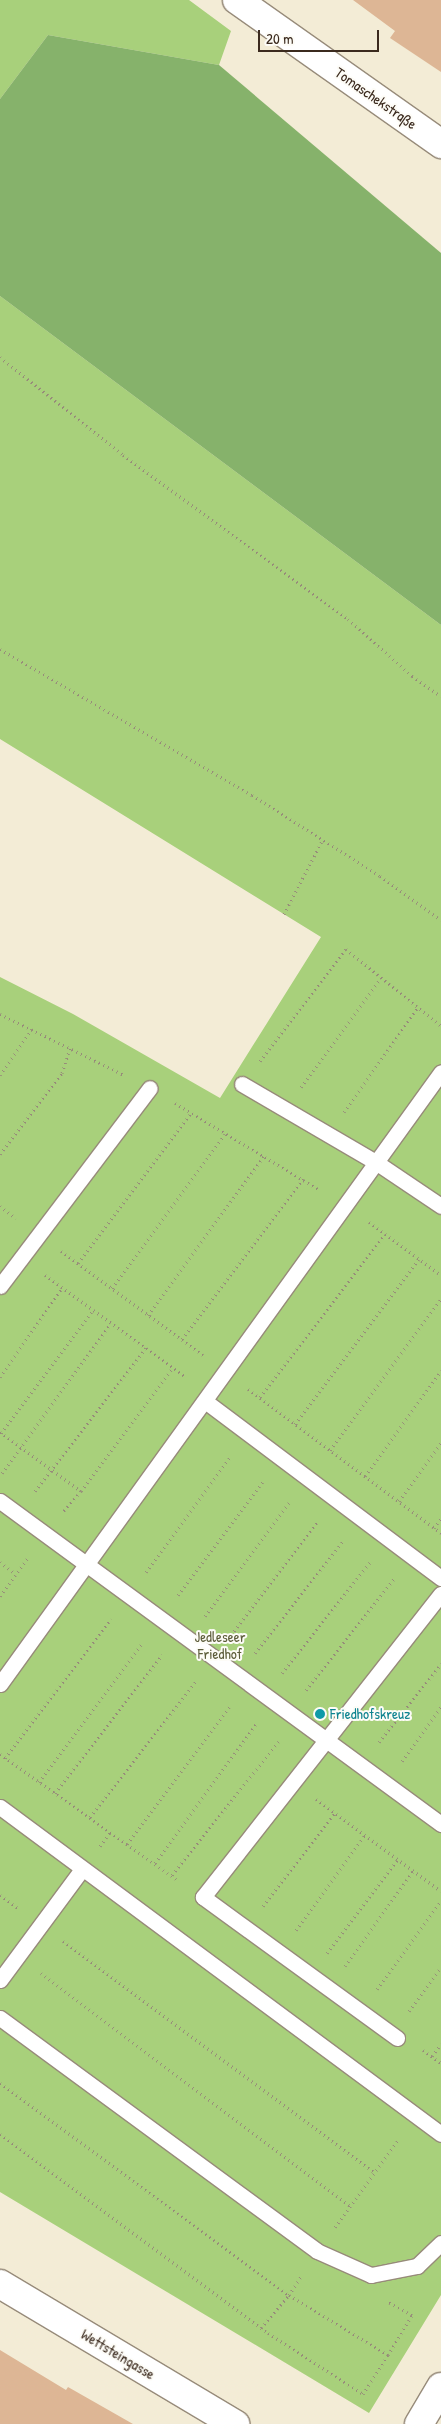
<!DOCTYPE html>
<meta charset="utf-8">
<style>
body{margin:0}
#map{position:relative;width:441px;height:2424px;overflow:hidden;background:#f3ecd6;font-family:"Patrick Hand",sans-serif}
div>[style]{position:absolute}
.green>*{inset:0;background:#a8d07b}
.forest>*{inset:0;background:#86b26b}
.building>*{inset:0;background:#ddb695}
.path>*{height:3px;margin-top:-1.5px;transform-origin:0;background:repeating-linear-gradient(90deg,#978b7a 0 1px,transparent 0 5px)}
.roads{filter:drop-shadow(1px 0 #978b7a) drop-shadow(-1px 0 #978b7a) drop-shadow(0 1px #978b7a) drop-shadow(0 -1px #978b7a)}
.lane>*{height:15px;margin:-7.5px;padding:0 7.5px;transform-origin:7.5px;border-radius:7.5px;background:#fff}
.street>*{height:28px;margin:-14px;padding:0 14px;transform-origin:14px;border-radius:14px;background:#fff}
.dots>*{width:14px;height:14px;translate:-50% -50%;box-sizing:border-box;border:2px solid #fdfcf7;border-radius:50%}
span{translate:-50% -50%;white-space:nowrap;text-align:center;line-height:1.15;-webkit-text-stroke:4px #fdfcf7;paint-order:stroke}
.street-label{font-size:15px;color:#3b2a1e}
.park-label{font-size:15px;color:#5c5c3a}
.culture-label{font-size:15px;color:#0d838f}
.left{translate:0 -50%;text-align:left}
.scale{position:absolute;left:258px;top:30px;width:121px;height:22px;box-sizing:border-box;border:2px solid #3b2a1e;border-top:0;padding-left:6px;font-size:15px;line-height:18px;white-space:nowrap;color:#3b2a1e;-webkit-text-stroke:4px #fdfcf7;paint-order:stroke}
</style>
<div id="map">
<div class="green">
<i style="clip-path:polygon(0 0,189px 0,231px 31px,219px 65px,48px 35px,0 99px)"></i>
<i style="clip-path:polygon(0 296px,441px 625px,441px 2295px,369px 2413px,0 2192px,0 977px,73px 1014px,220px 1098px,321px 937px,0 739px)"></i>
</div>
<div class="forest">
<i style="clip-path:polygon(48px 35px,219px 65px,441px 253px,441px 625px,0 296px,0 99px)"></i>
</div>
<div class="building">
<i style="clip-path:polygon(353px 0,441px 0,441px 72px,390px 38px,395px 31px)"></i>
<i style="clip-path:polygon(0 2350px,66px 2390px,68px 2387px,133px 2424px,0 2424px)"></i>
</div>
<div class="path">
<i style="left:0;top:357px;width:157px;rotate:38.5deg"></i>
<i style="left:123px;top:455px;width:278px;rotate:36.1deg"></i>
<i style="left:348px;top:619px;width:86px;rotate:41.7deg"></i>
<i style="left:412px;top:676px;width:35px;rotate:35deg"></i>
<i style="left:0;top:649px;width:291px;rotate:30.1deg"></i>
<i style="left:252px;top:795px;width:151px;rotate:32.3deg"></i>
<i style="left:380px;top:876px;width:75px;rotate:35.8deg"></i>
<i style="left:284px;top:914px;width:82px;rotate:-62.5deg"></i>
<i style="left:0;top:1014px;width:138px;rotate:26.2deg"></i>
<i style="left:260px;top:1061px;width:141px;rotate:-52.5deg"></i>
<i style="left:346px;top:949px;width:122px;rotate:39deg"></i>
<i style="left:0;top:1075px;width:56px;rotate:-55.2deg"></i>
<i style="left:301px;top:1087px;width:135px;rotate:-53.7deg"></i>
<i style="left:175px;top:1103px;width:169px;rotate:31deg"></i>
<i style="left:344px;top:1112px;width:128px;rotate:-54.8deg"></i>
<i style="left:0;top:1154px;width:102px;rotate:-52.6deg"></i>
<i style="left:62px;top:1073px;width:26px;rotate:-72deg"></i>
<i style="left:0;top:1206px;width:20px;rotate:37deg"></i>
<i style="left:369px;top:1222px;width:89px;rotate:36.4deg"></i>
<i style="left:61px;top:1251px;width:176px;rotate:36.2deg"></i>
<i style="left:78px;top:1263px;width:188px;rotate:-53deg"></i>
<i style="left:45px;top:1275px;width:174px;rotate:35.9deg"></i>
<i style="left:112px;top:1288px;width:191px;rotate:-53.7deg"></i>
<i style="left:148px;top:1315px;width:197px;rotate:-53.9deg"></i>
<i style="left:182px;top:1339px;width:201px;rotate:-52.9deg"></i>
<i style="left:0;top:1377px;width:108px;rotate:-55.1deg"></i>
<i style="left:248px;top:1389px;width:241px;rotate:36.7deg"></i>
<i style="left:260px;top:1397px;width:205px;rotate:-52.5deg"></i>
<i style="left:295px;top:1424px;width:206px;rotate:-53.1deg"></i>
<i style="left:0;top:1432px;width:100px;rotate:36.1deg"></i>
<i style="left:81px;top:1491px;width:28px;rotate:131deg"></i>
<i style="left:1px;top:1433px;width:154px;rotate:-53.2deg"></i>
<i style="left:330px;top:1450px;width:187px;rotate:-53.7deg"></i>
<i style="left:2px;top:1473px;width:185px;rotate:-54deg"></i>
<i style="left:365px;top:1476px;width:130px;rotate:-54.1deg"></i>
<i style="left:35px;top:1491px;width:181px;rotate:-52.2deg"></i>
<i style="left:81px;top:1491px;width:154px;rotate:-53.4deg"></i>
<i style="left:399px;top:1501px;width:72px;rotate:-54.1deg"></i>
<i style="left:434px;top:1528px;width:12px;rotate:-55deg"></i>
<i style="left:0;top:1562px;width:20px;rotate:37deg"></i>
<i style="left:146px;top:1572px;width:144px;rotate:-53.8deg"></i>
<i style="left:178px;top:1595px;width:144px;rotate:-53.2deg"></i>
<i style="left:0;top:1596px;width:49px;rotate:-54.1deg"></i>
<i style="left:205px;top:1616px;width:143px;rotate:-53.5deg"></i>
<i style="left:231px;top:1635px;width:143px;rotate:-52.7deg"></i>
<i style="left:255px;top:1653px;width:144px;rotate:-51.8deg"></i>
<i style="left:282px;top:1673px;width:144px;rotate:-51.5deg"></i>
<i style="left:306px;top:1690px;width:142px;rotate:-51.6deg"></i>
<i style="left:379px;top:1742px;width:100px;rotate:-51.5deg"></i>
<i style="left:0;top:1754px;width:219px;rotate:35.4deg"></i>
<i style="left:5px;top:1758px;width:175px;rotate:-52.7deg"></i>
<i style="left:402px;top:1761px;width:67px;rotate:-54.2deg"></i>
<i style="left:39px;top:1782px;width:174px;rotate:-53.4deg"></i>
<i style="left:55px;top:1793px;width:175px;rotate:-52.2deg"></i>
<i style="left:316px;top:1799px;width:155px;rotate:36.4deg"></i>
<i style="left:90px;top:1817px;width:174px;rotate:-52deg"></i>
<i style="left:127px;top:1844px;width:172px;rotate:-53.3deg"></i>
<i style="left:100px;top:1846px;width:17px;rotate:-54deg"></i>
<i style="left:155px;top:1863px;width:172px;rotate:-54deg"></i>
<i style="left:172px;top:1875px;width:171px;rotate:-51.4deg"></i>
<i style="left:0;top:1895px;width:22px;rotate:36deg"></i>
<i style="left:263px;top:1906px;width:118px;rotate:-52.3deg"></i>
<i style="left:296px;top:1930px;width:117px;rotate:-54deg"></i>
<i style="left:63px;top:1941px;width:389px;rotate:36.6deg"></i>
<i style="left:327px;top:1953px;width:118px;rotate:-52.9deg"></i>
<i style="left:345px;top:1966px;width:117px;rotate:-54.4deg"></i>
<i style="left:41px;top:1973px;width:387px;rotate:37deg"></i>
<i style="left:377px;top:1989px;width:109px;rotate:-54deg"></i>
<i style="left:409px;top:2011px;width:54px;rotate:-54deg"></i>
<i style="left:423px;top:2050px;width:22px;rotate:36deg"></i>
<i style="left:432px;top:2056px;width:15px;rotate:-53deg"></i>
<i style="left:0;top:2083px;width:358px;rotate:36.3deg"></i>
<i style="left:289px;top:2295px;width:24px;rotate:-57deg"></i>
<i style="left:0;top:2134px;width:334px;rotate:36.6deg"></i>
<i style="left:268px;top:2333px;width:113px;rotate:32.7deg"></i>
<i style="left:363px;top:2394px;width:46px;rotate:-57.3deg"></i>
<i style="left:335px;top:2227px;width:109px;rotate:-54deg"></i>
<i style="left:261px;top:2328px;width:43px;rotate:-49.7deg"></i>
<i style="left:289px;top:2295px;width:116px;rotate:31.2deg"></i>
<i style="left:388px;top:2355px;width:47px;rotate:-59deg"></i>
<i style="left:412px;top:2315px;width:29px;rotate:-151deg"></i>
</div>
<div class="roads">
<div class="lane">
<i style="left:242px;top:1084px;width:156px;rotate:30.3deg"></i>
<i style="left:377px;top:1163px;width:77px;rotate:33.9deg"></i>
<i style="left:0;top:1286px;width:248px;rotate:-52.9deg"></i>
<i style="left:205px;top:1401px;width:295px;rotate:36.9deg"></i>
<i style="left:0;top:1501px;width:547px;rotate:36.22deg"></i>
<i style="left:0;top:1684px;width:754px;rotate:-54.22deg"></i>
<i style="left:0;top:1807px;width:549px;rotate:36.56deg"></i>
<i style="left:0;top:1980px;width:138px;rotate:-53.5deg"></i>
<i style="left:0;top:2018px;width:393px;rotate:36.3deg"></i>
<i style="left:317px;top:2251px;width:59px;rotate:24deg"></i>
<i style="left:371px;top:2275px;width:47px;rotate:-11.1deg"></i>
<i style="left:417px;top:2266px;width:33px;rotate:-44deg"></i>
<i style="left:397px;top:2038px;width:240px;rotate:-144deg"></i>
<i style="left:203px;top:1897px;width:385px;rotate:-51.9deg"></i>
</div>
<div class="street">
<i style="left:237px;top:0;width:250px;rotate:35.2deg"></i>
<i style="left:0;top:2284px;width:274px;rotate:30.8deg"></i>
<i style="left:419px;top:2424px;width:43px;rotate:-59.3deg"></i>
</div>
</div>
<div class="dots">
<i style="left:320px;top:1714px;background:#0f9aa8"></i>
</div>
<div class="street-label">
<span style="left:376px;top:98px;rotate:35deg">Tomaschekstraße</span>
<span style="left:118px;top:2354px;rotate:31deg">Wettsteingasse</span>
</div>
<div class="park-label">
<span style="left:220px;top:1645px">Jedleseer<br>Friedhof</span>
</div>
<div class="culture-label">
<span class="left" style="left:330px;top:1714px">Friedhofskreuz</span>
</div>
<div class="scale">20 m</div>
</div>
